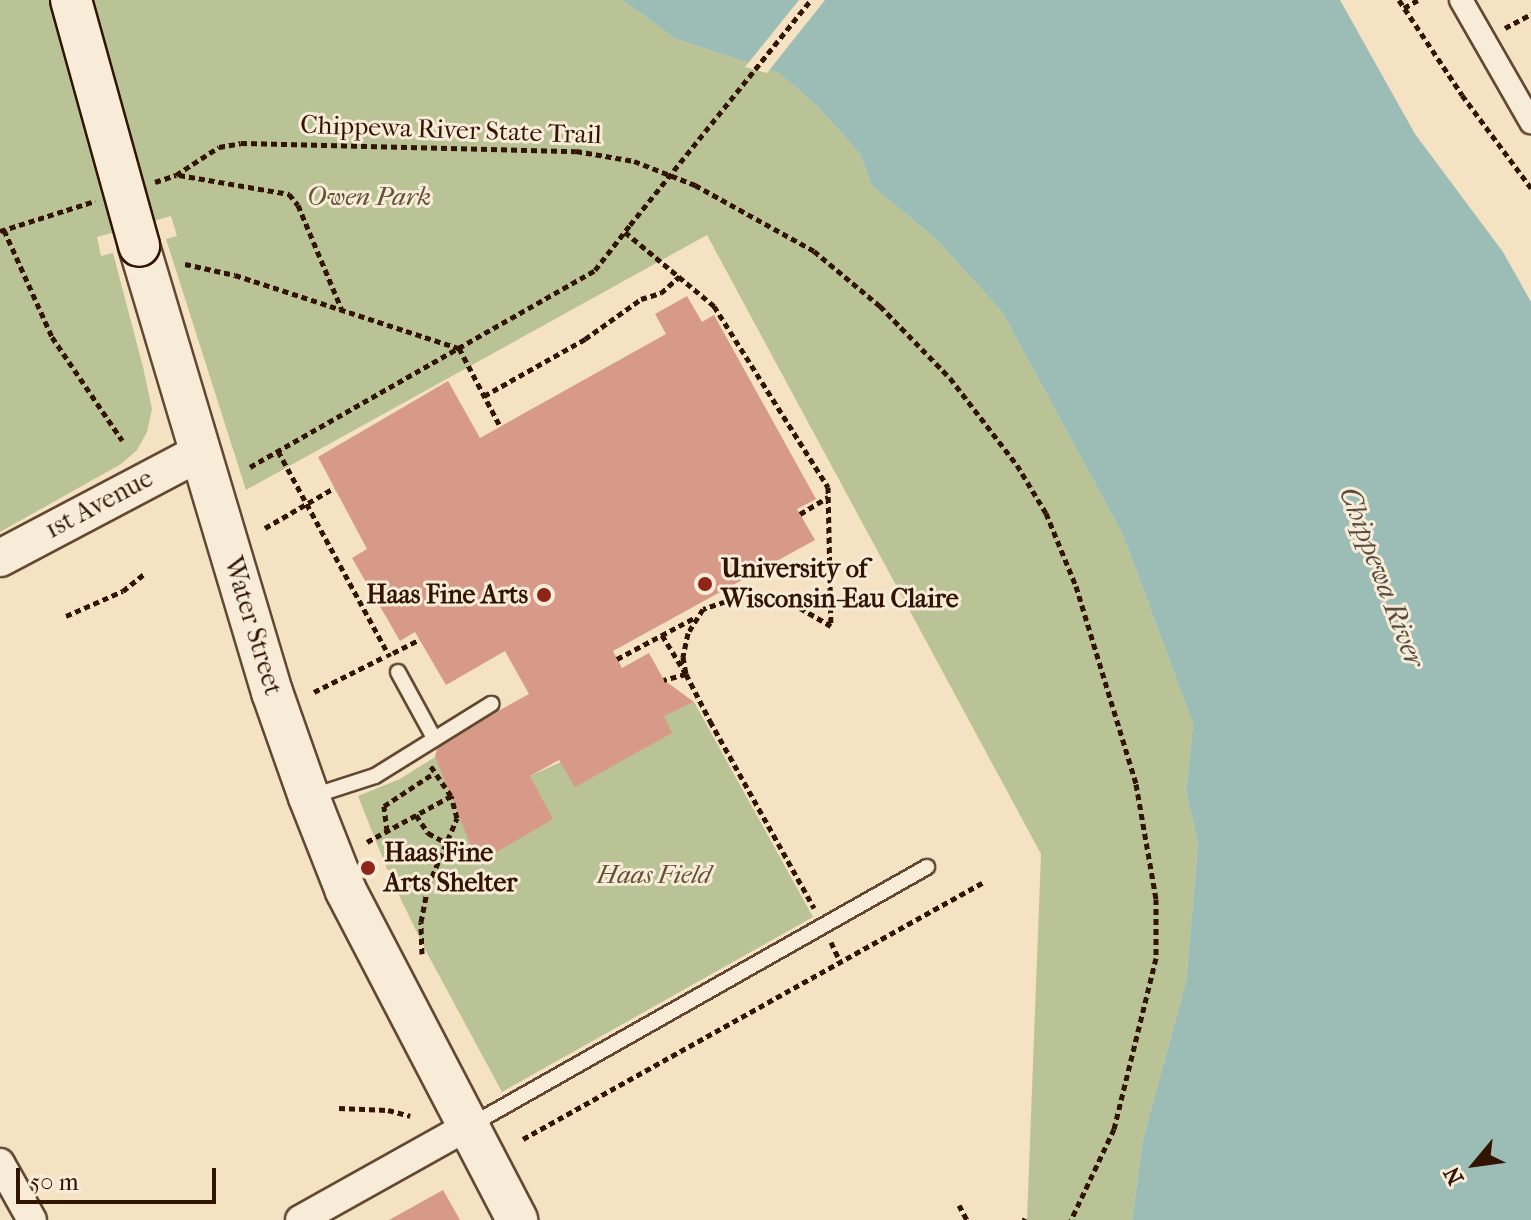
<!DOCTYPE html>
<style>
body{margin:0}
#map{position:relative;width:1531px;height:1220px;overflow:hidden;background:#f4e2c3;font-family:"IM FELL French Canon",serif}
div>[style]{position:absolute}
.green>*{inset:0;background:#bac395}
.water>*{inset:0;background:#9cbdb6}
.pier>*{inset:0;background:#f4e2c3}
.building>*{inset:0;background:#d89a88}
.path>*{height:5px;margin-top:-2.5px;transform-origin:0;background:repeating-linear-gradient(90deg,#311402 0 6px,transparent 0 10px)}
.roads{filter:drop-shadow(2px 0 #624832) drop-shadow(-2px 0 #624832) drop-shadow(0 2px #624832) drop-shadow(0 -2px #624832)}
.service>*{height:14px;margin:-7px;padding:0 7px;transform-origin:7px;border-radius:7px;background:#f8ecd8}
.pedestrian>*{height:22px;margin:-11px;padding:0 11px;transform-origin:11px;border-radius:11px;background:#f8ecd8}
.minor>*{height:28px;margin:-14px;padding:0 14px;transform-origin:14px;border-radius:14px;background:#f8ecd8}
.tertiary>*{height:36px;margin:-18px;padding:0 18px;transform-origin:18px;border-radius:18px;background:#f8ecd8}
.secondary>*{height:40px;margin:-20px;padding:0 20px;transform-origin:20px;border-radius:20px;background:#f8ecd8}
.path-bridge>*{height:5px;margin-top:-2.5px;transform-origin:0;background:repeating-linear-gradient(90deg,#311402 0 6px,transparent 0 10px)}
.bridges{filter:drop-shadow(2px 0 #311402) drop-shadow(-2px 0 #311402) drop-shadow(0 2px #311402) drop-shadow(0 -2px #311402)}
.secondary-bridge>*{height:40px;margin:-20px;padding:0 20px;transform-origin:20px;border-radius:20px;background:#f8ecd8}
.dots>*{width:22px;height:22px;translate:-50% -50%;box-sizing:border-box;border:4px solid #f8ecd8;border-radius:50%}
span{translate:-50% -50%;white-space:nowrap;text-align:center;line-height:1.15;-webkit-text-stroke:6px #f8ecd8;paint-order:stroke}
.street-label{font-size:26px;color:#311402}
.park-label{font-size:26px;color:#615135;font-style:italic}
.poi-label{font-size:26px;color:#311402;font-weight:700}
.left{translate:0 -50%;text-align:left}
.right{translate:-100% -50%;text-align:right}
.water-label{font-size:28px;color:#564f41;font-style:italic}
.north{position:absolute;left:1435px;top:1124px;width:80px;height:80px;-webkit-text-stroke:6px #f8ecd8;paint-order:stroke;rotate:241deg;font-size:22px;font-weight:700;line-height:32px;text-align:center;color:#311402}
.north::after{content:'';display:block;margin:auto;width:28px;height:36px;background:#311402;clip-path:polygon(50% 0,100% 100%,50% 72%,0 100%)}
.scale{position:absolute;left:16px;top:1168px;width:200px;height:36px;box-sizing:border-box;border:4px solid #311402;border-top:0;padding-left:10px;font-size:24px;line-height:28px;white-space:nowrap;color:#311402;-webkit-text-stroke:6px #f8ecd8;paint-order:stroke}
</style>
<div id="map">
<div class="green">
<i style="clip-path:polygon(0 0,622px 0,676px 39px,779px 73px,818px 107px,860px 154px,872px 186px,937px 240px,1002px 312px,1123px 535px,1193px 724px,1186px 792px,1198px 843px,1186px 982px,1143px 1138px,1132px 1220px,1027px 1220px,1041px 854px,707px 235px,246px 490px,166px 239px,177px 236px,171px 216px,97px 237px,101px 256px,113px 253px,143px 367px,152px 409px,147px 432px,137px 450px,121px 464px,0 532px)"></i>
<i style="clip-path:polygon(694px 702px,813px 917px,502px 1092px,427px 953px,391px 879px,358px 796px,400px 779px,435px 757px,479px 862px,552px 819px,530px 776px)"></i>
</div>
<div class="water">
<i style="clip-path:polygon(622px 0,1340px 0,1415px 134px,1503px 252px,1531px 302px,1531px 1220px,1132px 1220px,1143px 1138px,1186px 982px,1198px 843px,1186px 792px,1193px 724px,1123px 535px,1002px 312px,937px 240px,872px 186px,860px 154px,818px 107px,779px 73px,676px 39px)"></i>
</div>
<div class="pier">
<i style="clip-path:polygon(799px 0,825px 0,767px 73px,745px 67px)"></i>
</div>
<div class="building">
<i style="clip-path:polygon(687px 296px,702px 322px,714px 315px,816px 499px,797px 509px,815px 540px,613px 651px,622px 668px,649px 653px,664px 680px,694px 702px,664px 716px,672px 733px,575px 787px,559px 760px,530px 776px,553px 819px,478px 863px,435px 757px,438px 744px,529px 694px,505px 651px,446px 685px,415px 632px,400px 641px,352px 558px,367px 549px,318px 457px,448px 381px,480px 438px,666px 334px,655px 314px)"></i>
<i style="clip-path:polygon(443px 1190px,460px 1220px,389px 1220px)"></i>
</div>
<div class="path">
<i style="left:1399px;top:0;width:114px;rotate:56.4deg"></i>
<i style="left:1462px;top:95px;width:116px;rotate:53.4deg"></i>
<i style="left:1404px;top:8px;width:16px;rotate:-30deg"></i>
<i style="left:1505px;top:28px;width:30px;rotate:-28deg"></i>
<i style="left:179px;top:175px;width:112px;rotate:9.8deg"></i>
<i style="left:289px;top:194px;width:14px;rotate:51deg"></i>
<i style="left:298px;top:205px;width:112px;rotate:67.3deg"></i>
<i style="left:155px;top:182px;width:22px;rotate:-18deg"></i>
<i style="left:176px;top:175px;width:51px;rotate:-33.1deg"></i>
<i style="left:219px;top:147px;width:22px;rotate:-10deg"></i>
<i style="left:241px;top:143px;width:335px;rotate:1.4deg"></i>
<i style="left:576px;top:151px;width:59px;rotate:9.8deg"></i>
<i style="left:634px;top:161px;width:66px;rotate:21.5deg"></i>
<i style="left:695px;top:185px;width:136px;rotate:29deg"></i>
<i style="left:814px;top:251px;width:86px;rotate:39.8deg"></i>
<i style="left:880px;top:306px;width:100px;rotate:45.8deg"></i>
<i style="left:950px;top:378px;width:110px;rotate:52.4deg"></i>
<i style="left:1017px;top:465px;width:56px;rotate:58.9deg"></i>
<i style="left:1046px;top:513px;width:79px;rotate:67.7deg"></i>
<i style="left:1076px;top:586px;width:207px;rotate:73.1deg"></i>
<i style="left:1136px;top:784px;width:117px;rotate:80.1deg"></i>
<i style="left:1156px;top:899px;width:59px;rotate:90deg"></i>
<i style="left:1156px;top:958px;width:176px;rotate:103.8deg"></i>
<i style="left:1114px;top:1129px;width:101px;rotate:115.3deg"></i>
<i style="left:4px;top:230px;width:117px;rotate:65.8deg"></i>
<i style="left:52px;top:337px;width:125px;rotate:55.8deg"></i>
<i style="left:0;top:231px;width:100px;rotate:-17.5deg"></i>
<i style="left:625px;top:232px;width:116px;rotate:39.7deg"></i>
<i style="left:714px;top:306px;width:214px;rotate:57.8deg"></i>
<i style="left:828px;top:487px;width:139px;rotate:88.8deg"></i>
<i style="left:831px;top:626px;width:61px;rotate:-149.7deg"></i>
<i style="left:778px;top:595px;width:34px;rotate:180deg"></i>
<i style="left:744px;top:595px;width:43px;rotate:161.1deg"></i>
<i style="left:703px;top:609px;width:28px;rotate:122deg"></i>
<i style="left:688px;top:633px;width:25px;rotate:102deg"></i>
<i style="left:683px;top:657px;width:17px;rotate:80deg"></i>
<i style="left:686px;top:674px;width:53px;rotate:62.9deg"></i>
<i style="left:710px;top:721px;width:214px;rotate:60.9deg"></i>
<i style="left:185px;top:264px;width:51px;rotate:12.4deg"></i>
<i style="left:235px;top:275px;width:236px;rotate:18.1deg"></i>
<i style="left:459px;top:348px;width:88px;rotate:62.3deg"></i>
<i style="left:484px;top:396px;width:116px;rotate:-29.4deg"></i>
<i style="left:585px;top:339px;width:69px;rotate:-35.5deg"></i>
<i style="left:641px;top:299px;width:21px;rotate:-17deg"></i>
<i style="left:661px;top:293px;width:25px;rotate:-42deg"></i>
<i style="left:278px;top:451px;width:234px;rotate:61.5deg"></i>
<i style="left:250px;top:467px;width:397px;rotate:-29.7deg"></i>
<i style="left:595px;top:270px;width:57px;rotate:-52.1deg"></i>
<i style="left:800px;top:514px;width:33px;rotate:-31deg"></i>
<i style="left:265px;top:528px;width:80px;rotate:-30.1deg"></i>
<i style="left:66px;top:616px;width:62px;rotate:-23.7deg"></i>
<i style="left:123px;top:591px;width:27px;rotate:-39deg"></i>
<i style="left:662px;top:635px;width:46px;rotate:58.4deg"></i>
<i style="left:686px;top:674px;width:23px;rotate:165deg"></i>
<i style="left:393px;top:653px;width:30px;rotate:-27deg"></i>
<i style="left:617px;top:659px;width:87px;rotate:-28deg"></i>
<i style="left:314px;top:692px;width:78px;rotate:-26.6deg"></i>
<i style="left:416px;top:815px;width:22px;rotate:56deg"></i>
<i style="left:428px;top:833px;width:21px;rotate:28deg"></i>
<i style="left:387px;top:831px;width:25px;rotate:-97deg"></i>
<i style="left:384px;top:806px;width:60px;rotate:-33.4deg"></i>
<i style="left:367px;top:842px;width:96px;rotate:-28.7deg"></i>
<i style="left:831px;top:942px;width:23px;rotate:65deg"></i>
<i style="left:422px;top:954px;width:32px;rotate:-92deg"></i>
<i style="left:421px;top:922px;width:37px;rotate:-79deg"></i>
<i style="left:428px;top:886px;width:74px;rotate:-66.9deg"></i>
<i style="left:457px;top:818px;width:23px;rotate:-105deg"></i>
<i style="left:451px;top:796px;width:37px;rotate:-124deg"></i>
<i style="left:339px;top:1108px;width:49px;rotate:2.3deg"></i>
<i style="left:388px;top:1110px;width:23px;rotate:15deg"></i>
<i style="left:523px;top:1139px;width:526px;rotate:-29.15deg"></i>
<i style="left:959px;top:1205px;width:17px;rotate:62deg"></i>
<i style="left:1024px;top:1220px;width:2px;rotate:-63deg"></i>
</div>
<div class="roads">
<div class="service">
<i style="left:398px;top:672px;width:75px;rotate:61.4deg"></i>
<i style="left:313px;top:796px;width:65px;rotate:-17.9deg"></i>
<i style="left:375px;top:776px;width:137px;rotate:-31.8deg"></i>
<i style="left:471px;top:1125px;width:524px;rotate:-29.5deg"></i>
</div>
<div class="pedestrian">
<i style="left:1461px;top:0;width:141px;rotate:60.2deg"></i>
</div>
<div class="minor">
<i style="left:0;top:1163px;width:65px;rotate:60.7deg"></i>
<i style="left:300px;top:1220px;width:195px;rotate:-29.2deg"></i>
</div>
<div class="tertiary">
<i style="left:0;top:558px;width:225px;rotate:-27.8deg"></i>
</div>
<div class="secondary">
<i style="left:139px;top:246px;width:465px;rotate:73.4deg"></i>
<i style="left:272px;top:692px;width:111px;rotate:70.6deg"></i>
<i style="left:309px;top:797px;width:101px;rotate:68.5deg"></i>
<i style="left:346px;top:891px;width:371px;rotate:62.5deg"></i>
</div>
</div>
<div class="path-bridge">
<i style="left:630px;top:225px;width:289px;rotate:-51.2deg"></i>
</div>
<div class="bridges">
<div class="secondary-bridge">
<i style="left:71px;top:0;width:255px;rotate:74.5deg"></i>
</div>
</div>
<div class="dots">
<i style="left:705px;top:584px;background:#8f2418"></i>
<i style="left:544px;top:595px;background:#8f2418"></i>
<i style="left:368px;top:868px;background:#8f2418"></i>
</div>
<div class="street-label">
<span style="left:451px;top:130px;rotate:2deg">Chippewa River State Trail</span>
<span style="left:99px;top:504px;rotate:-28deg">1st Avenue</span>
<span style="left:253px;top:626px;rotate:73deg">Water Street</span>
</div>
<div class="park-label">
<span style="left:369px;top:197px">Owen Park</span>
<span style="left:654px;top:875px">Haas Field</span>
</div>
<div class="poi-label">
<span class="left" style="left:721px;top:584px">University of<br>Wisconsin-Eau Claire</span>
<span class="right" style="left:528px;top:595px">Haas Fine Arts</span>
<span class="left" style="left:384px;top:868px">Haas Fine<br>Arts Shelter</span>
</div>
<div class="water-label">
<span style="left:1382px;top:577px;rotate:69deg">Chippewa River</span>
</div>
<div class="north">N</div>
<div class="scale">50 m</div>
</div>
